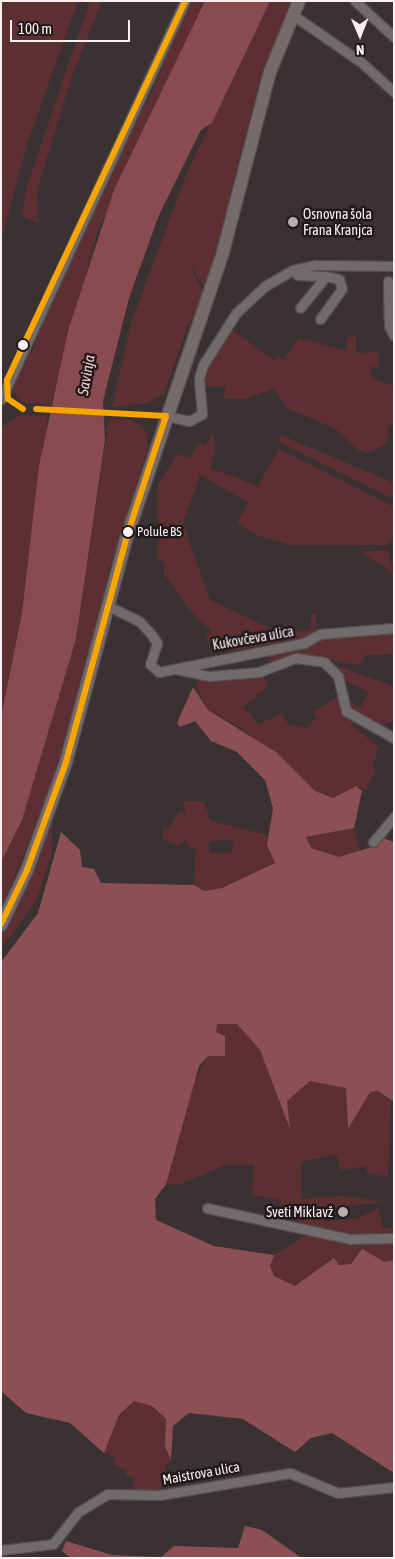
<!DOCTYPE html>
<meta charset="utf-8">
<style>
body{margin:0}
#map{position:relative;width:395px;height:1559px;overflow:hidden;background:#3a3232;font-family:"Asap Condensed",sans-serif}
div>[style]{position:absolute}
.green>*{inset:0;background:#5d2f33}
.forest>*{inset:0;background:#8c4f54}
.water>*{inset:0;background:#894b50}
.roads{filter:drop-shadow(1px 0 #554e4e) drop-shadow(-1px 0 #554e4e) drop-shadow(0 1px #554e4e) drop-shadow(0 -1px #554e4e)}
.minor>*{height:9px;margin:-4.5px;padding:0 4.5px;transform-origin:4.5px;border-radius:4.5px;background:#726b6c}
.primary>*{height:12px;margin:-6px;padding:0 6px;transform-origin:6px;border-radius:6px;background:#766a6b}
.bus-1>*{height:6px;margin:-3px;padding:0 3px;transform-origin:3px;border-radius:3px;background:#f7a600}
.dots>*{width:14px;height:14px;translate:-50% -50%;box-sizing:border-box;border:2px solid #201919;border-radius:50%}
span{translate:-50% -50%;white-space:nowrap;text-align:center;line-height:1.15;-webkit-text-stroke:5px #201919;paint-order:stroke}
.bus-label{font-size:13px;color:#fbf0f1}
.left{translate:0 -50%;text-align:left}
.poi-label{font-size:14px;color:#fbf0f1}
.right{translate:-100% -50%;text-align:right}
.street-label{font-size:14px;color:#fbf0f1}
.water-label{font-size:15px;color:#facfd1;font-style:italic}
.frame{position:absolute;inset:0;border:2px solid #fbf0f1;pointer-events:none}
.north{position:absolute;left:335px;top:10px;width:50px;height:50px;-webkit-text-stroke:4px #201919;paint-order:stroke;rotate:179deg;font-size:14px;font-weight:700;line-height:20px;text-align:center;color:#fbf0f1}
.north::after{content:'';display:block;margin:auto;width:18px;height:22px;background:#fbf0f1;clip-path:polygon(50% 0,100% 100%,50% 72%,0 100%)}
.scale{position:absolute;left:10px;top:20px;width:120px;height:22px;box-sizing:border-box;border:2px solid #fbf0f1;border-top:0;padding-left:6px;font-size:15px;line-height:18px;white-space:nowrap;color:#fbf0f1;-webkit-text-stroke:4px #201919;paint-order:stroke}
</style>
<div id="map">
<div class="green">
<i style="clip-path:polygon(1px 1px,78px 1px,26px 147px,1px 242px)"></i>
<i style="clip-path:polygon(90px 1px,102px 1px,72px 76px,44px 167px,37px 191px,39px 223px,22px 217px,26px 190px)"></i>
<i style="clip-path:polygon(190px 1px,205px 1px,97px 233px,51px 405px,22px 402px,10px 388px,18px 369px,34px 348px,43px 317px,111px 167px,151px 94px)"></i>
<i style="clip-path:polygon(270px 1px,293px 1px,259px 82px,206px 291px,186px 256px,205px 296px,188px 325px,164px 393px,147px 403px,112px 407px,131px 323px,188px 170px)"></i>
<i style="clip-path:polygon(230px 328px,274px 361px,278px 355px,283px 360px,299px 338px,347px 351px,347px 337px,356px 337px,356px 353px,378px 352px,379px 367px,371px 367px,371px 378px,394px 386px,394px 426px,389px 425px,387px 443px,368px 453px,358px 450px,336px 429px,287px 408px,273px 389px,246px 399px,224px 398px,225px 387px,203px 387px,206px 366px)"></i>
<i style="clip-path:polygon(21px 415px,48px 416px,22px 613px,1px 717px,1px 427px)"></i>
<i style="clip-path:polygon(109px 419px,132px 420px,147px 432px,148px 448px,110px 567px,78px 705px,41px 813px,1px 908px,1px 862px,22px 820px,76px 639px)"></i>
<i style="clip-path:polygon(212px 433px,216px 447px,210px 468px,258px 486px,279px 449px,394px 507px,394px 539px,386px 545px,290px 545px,259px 536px,237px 524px,248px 502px,200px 475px,183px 524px,210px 600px,280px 633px,305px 631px,311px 628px,311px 614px,316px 614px,316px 632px,309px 637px,232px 651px,214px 644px,206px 639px,211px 629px,197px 619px,164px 574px,164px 563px,158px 559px,158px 483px,178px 454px,190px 459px,198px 443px,206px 446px)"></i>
<i style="clip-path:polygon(281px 435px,394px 483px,394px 499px,278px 442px)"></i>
<i style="clip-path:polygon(394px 546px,394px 574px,361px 552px,387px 550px,392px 568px)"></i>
<i style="clip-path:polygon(394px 630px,394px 654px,364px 655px,364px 661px,355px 665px,305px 654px,271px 662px,269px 652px,323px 636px)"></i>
<i style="clip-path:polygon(338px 666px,394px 687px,394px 721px,380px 726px,348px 710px,342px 699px,361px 707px,369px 692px,343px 680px)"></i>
<i style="clip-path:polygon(262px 674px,269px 685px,243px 707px,259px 724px,281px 714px,289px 725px,305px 728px,316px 719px,313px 712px,338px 697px,341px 708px,352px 716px,353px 727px,379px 747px,372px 767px,376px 770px,366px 789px,356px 786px,333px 798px,315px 791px,245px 730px,208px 710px,197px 688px,198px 678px)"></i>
<i style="clip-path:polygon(evenodd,184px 801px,204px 802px,211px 821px,267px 835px,275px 864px,222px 888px,203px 891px,194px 885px,196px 849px,189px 847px,185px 839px,178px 846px,162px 838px,163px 828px,167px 830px,179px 812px,185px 813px,184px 801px,230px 840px,234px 843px,231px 853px,210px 853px,209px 841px,230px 840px)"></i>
<i style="clip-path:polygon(53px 819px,51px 855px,37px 900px,1px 949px,1px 936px)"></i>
<i style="clip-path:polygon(354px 828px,360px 852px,339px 857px,311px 848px,306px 837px)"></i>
<i style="clip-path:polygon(225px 1021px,237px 1024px,260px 1050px,290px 1129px,287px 1101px,310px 1081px,346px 1088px,348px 1129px,369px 1092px,378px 1091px,391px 1102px,388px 1177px,367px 1173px,366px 1166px,340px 1170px,337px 1154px,301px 1162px,301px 1199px,342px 1196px,384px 1202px,324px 1208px,325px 1221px,356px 1219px,378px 1208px,383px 1229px,394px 1227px,394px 1236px,361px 1237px,297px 1224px,300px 1209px,280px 1204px,280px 1200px,252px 1195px,254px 1165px,225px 1165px,179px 1185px,166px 1184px,190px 1089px,208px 1056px,216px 1024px)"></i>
<i style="clip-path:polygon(311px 1233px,394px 1240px,394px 1260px,385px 1262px,362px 1249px,351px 1264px,339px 1265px,334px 1258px,295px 1286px,274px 1276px,270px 1267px,274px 1255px)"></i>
<i style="clip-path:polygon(133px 1401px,152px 1406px,166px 1420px,165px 1446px,172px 1462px,166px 1465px,160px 1492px,132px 1491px,134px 1477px,125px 1476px,126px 1470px,114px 1465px,115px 1458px,104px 1453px,119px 1415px)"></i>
</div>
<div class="forest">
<i style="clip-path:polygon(193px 687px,208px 710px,276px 752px,315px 791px,333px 798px,356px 786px,362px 791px,354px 828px,306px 837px,311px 848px,339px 857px,375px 846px,380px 837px,394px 842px,394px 1102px,378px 1091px,370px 1092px,348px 1129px,346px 1088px,310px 1081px,287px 1101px,290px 1129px,260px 1050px,237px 1024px,217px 1024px,216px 1032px,225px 1036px,225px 1056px,208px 1056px,199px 1066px,166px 1184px,155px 1199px,156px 1220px,214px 1246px,274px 1255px,270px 1266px,274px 1276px,295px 1286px,334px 1258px,339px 1265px,351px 1264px,362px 1249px,385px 1262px,394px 1260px,394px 1473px,332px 1433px,311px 1438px,295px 1452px,243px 1419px,189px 1413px,173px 1426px,171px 1460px,165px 1446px,166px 1419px,152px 1406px,134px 1401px,119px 1415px,104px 1453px,70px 1423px,26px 1413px,1px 1391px,1px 962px,38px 913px,61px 832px,80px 850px,82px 867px,94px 869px,101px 883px,194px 885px,204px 891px,222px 888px,275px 863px,267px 845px,273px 808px,265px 780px,237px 752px,211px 741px,195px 721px,180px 727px,177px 723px)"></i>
<i style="clip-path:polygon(245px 1526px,262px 1530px,302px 1558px,71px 1558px,62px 1551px,66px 1541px,112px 1555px,161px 1557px,174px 1546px,238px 1548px)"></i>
</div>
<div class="water">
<i style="clip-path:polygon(205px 1px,270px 1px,212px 123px,201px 130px,159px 215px,129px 298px,103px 401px,105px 440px,76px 639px,22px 820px,1px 862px,1px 717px,22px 613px,39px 466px,68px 331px,114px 190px)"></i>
</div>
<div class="roads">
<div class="minor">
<i style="left:355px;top:1px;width:53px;rotate:42.7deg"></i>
<i style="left:293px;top:15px;width:83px;rotate:34.7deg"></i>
<i style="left:361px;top:62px;width:45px;rotate:42.3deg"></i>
<i style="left:297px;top:275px;width:29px;rotate:2deg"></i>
<i style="left:326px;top:276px;width:41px;rotate:129.1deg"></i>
<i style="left:388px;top:281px;width:45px;rotate:88.7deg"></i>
<i style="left:389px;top:326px;width:11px;rotate:63deg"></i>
<i style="left:320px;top:319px;width:37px;rotate:-54deg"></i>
<i style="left:342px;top:289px;width:10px;rotate:-107deg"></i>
<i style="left:339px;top:279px;width:13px;rotate:-167deg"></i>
<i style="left:1px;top:399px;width:438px;rotate:-65.2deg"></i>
<i style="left:166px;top:416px;width:24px;rotate:12deg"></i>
<i style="left:189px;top:421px;width:15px;rotate:-28deg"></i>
<i style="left:202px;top:414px;width:36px;rotate:-95deg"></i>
<i style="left:199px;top:378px;width:14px;rotate:-73deg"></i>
<i style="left:203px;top:365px;width:62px;rotate:-57.6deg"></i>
<i style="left:236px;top:313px;width:40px;rotate:-43deg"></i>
<i style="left:265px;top:286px;width:32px;rotate:-30deg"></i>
<i style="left:293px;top:270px;width:23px;rotate:-13deg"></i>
<i style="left:315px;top:265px;width:79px;rotate:0.7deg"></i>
<i style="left:108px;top:606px;width:34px;rotate:26deg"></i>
<i style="left:139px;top:621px;width:18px;rotate:47deg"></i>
<i style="left:151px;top:634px;width:11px;rotate:56deg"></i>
<i style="left:157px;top:643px;width:22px;rotate:108deg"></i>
<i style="left:150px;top:664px;width:12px;rotate:42deg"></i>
<i style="left:159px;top:672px;width:148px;rotate:-11.3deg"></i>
<i style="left:304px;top:643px;width:18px;rotate:-29deg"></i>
<i style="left:320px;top:634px;width:74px;rotate:-4.6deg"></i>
<i style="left:176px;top:669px;width:35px;rotate:12deg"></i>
<i style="left:210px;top:676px;width:49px;rotate:-4.7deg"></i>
<i style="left:259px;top:672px;width:40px;rotate:-21deg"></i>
<i style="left:296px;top:658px;width:28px;rotate:8deg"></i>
<i style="left:324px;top:662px;width:20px;rotate:45deg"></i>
<i style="left:338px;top:676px;width:36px;rotate:77deg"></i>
<i style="left:346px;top:711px;width:55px;rotate:29.4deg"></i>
<i style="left:373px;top:842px;width:33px;rotate:-50deg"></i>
<i style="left:207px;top:1208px;width:146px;rotate:12.2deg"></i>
<i style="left:350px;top:1239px;width:44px;rotate:-1.3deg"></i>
<i style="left:1px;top:1550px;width:52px;rotate:-6.6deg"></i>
<i style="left:53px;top:1544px;width:41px;rotate:-52deg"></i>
<i style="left:78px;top:1512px;width:35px;rotate:-31deg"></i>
<i style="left:108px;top:1494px;width:52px;rotate:1.1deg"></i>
<i style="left:160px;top:1495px;width:132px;rotate:-9.6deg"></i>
<i style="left:290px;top:1473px;width:52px;rotate:22.6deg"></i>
<i style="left:338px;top:1493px;width:56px;rotate:-6.1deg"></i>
</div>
<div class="primary">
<i style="left:1px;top:925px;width:61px;rotate:-64.7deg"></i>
<i style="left:27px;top:870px;width:115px;rotate:-70.1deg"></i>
<i style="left:66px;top:762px;width:231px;rotate:-74.9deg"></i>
<i style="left:126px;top:539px;width:303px;rotate:-71.3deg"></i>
<i style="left:223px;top:252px;width:186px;rotate:-75.4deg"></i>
<i style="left:270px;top:72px;width:77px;rotate:-67.8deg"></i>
</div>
</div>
<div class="bus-1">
<i style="left:23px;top:409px;width:18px;rotate:-146deg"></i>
<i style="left:8px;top:399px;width:19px;rotate:-93deg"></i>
<i style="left:7px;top:380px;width:419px;rotate:-64.8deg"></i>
<i style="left:1px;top:924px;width:60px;rotate:-64.3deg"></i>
<i style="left:27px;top:870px;width:115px;rotate:-70.1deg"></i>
<i style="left:66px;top:762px;width:231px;rotate:-74.9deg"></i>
<i style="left:126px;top:539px;width:129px;rotate:-72deg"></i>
<i style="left:166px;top:416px;width:130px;rotate:-176.9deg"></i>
</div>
<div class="dots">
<i style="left:293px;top:222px;background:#b7aeae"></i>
<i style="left:23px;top:345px;background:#fbf0f1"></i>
<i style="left:128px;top:532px;background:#fbf0f1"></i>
<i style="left:343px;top:1212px;background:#b7aeae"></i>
</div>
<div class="bus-label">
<span class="left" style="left:137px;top:532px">Polule BS</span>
</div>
<div class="poi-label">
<span class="left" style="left:303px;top:222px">Osnovna šola<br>Frana Kranjca</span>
<span class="right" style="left:333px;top:1212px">Sveti Miklavž</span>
</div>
<div class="street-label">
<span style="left:253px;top:638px;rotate:-10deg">Kukovčeva ulica</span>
<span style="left:201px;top:1473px;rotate:-10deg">Maistrova ulica</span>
</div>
<div class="water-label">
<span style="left:86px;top:375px;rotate:-80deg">Savinja</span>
</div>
<div class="frame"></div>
<div class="north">N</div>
<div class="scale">100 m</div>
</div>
